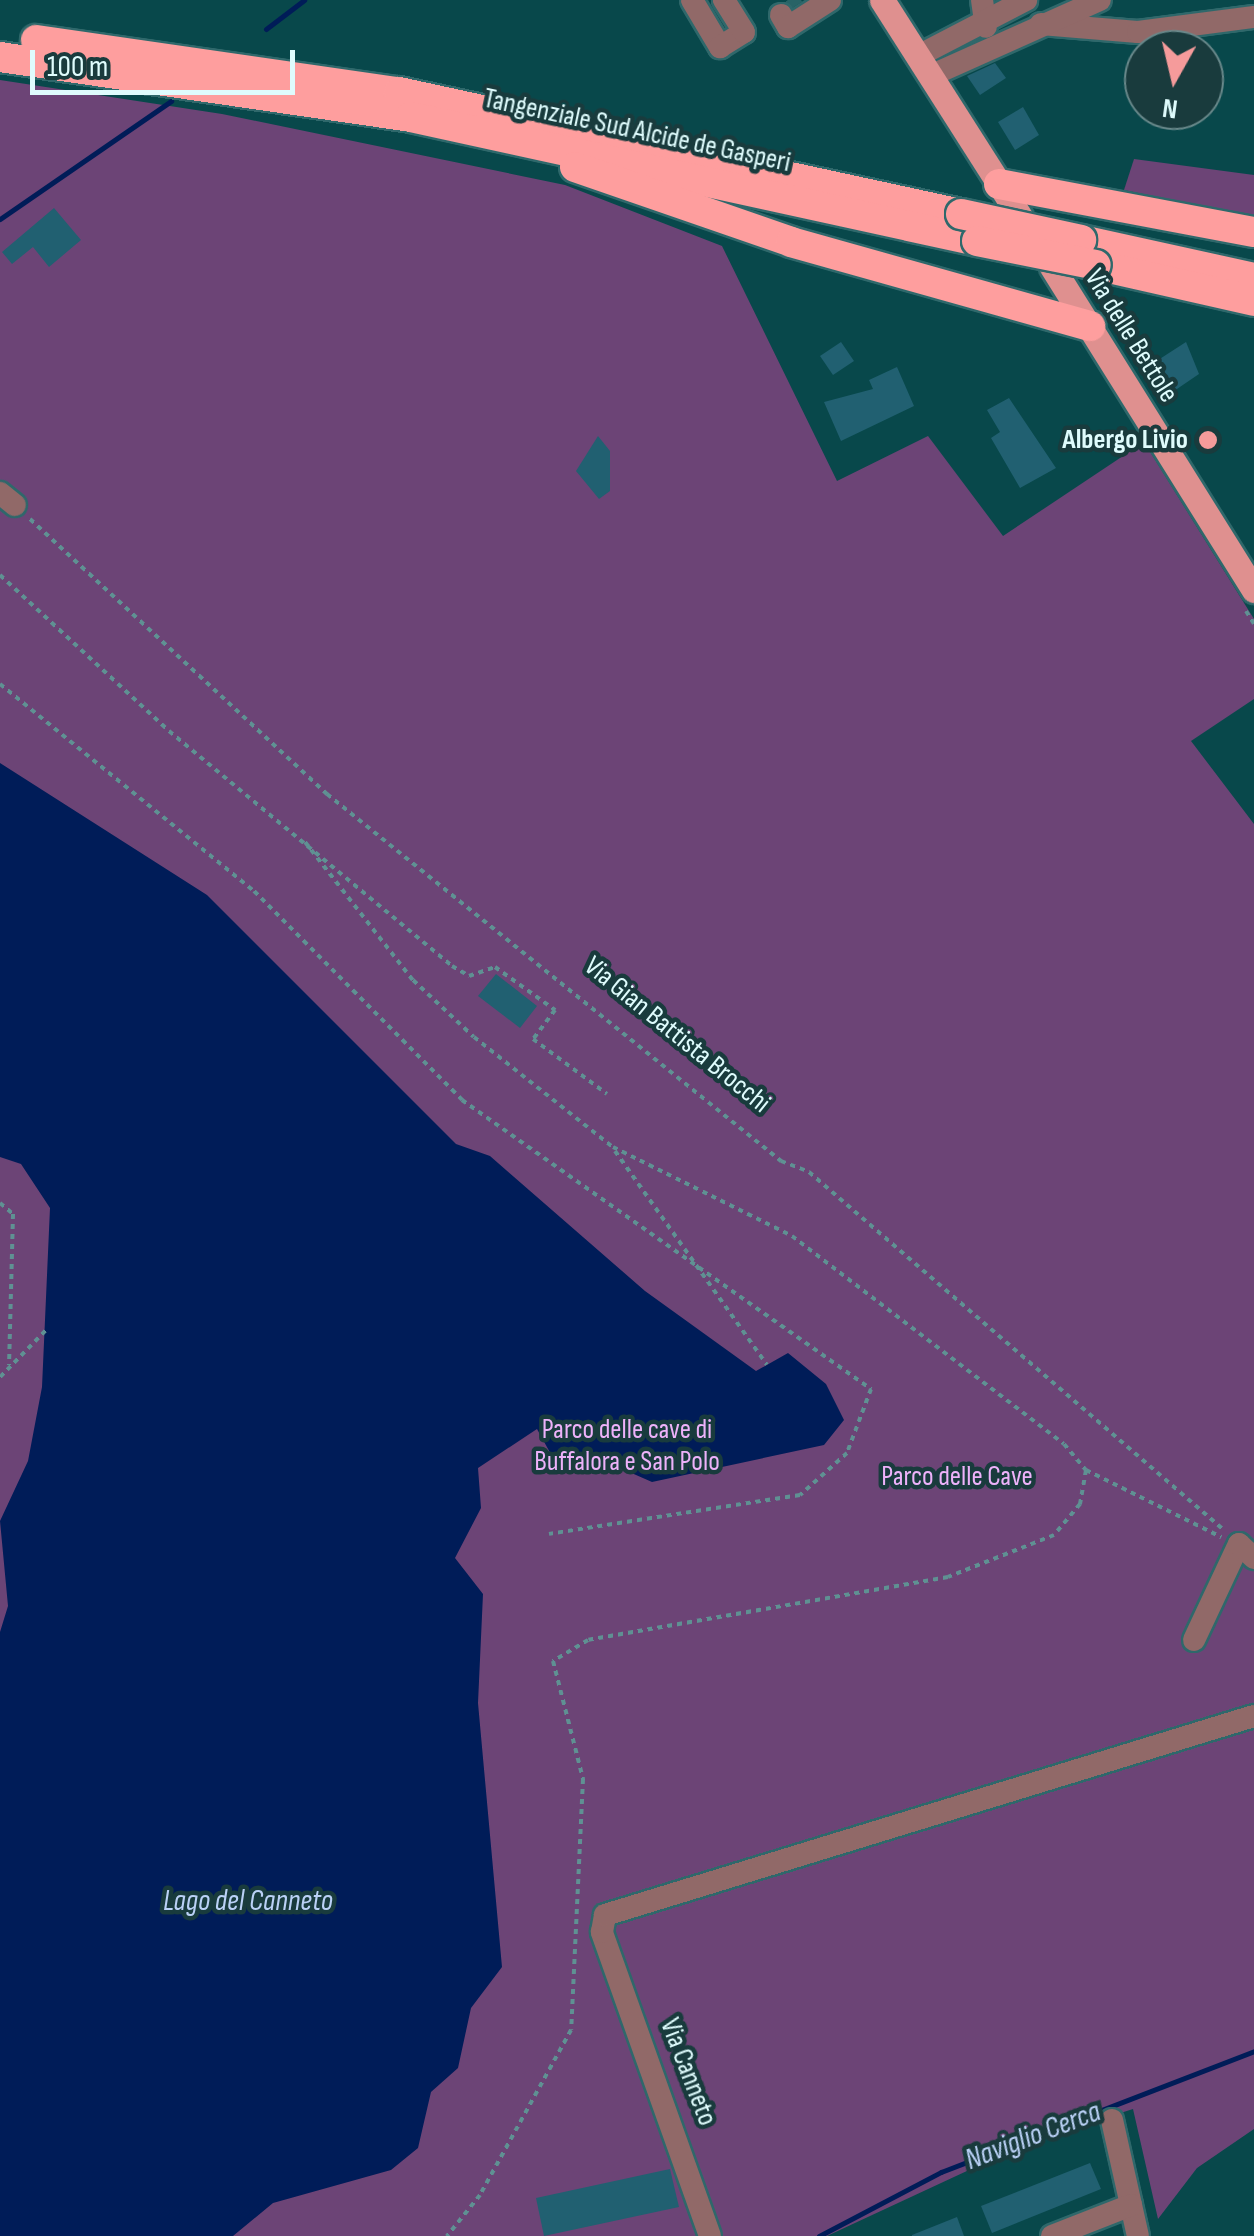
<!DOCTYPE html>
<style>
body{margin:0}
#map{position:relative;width:1254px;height:2236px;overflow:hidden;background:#08484b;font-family:"Sofia Sans Condensed",sans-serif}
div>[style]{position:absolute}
.green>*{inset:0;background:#6c4476}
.water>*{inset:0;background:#001c58}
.stream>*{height:5px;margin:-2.5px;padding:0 2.5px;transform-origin:2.5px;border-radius:2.5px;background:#001c58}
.building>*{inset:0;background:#216071}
.minor-tunnel>*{height:22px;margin-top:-11px;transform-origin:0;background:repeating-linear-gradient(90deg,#286366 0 22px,transparent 0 33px)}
.path>*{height:4px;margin-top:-2px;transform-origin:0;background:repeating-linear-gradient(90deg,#5f9193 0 5px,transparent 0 10px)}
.roads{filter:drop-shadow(2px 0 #2f686b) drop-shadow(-2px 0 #2f686b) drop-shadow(0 2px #2f686b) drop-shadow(0 -2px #2f686b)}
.minor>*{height:22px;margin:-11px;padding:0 11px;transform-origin:11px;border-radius:11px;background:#916968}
.major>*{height:25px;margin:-12.5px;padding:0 12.5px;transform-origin:12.5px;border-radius:12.5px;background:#df908f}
.highway>*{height:30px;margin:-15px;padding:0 15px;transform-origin:15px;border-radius:15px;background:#fe9e9e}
.bridges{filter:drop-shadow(2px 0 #2f686b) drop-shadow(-2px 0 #2f686b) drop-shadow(0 2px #2f686b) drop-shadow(0 -2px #2f686b)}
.highway-bridge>*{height:30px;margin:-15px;padding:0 15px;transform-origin:15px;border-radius:15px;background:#fe9e9e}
.dots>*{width:28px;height:28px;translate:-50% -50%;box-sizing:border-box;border:5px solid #193b3d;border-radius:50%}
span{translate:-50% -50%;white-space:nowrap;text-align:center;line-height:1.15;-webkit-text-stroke:9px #193b3d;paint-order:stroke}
.street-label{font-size:28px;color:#dffcfd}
.poi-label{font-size:28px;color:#dffcfd;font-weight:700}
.right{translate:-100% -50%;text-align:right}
.park-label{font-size:28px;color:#edb2fa}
.water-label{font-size:30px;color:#bad1f6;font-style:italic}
.north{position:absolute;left:1124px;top:30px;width:100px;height:100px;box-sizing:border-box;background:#193b3d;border:2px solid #68888a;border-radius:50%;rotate:188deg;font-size:28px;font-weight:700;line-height:40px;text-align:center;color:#dffcfd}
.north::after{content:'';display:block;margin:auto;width:35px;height:45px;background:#f59b9b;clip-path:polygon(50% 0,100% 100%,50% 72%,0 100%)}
.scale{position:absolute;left:30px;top:50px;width:265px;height:45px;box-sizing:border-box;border:5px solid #dffcfd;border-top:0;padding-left:12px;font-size:30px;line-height:35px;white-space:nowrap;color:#dffcfd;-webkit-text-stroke:8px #193b3d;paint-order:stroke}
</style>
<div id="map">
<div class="green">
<i style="clip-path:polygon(0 80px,222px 114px,565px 185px,722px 246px,837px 481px,928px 436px,1003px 536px,1144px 442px,1254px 619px,1254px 699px,1191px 741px,1254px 824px,1254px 2129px,1197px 2168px,1158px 2219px,1133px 2109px,1027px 2143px,827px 2236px,0 2236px)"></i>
<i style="clip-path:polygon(1134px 159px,1254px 175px,1254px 217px,1124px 190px)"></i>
</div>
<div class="water">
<i style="clip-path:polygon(0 763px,207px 895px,456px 1144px,490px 1156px,645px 1291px,756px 1371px,788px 1353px,826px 1384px,844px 1420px,824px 1445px,652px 1482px,595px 1457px,553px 1458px,537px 1429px,478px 1468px,481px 1508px,455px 1558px,483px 1594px,478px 1703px,502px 1967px,471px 2008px,458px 2068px,431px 2092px,418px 2148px,391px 2170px,273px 2203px,233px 2236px,0 2236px,0 1632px,8px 1606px,0 1521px,28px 1461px,42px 1387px,50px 1208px,21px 1164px,0 1157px)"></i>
</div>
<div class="stream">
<i style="left:266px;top:29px;width:48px;rotate:-37.3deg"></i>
<i style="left:0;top:219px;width:208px;rotate:-34.6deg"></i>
<i style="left:819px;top:2236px;width:138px;rotate:-27.7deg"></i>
<i style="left:941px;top:2172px;width:336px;rotate:-21.1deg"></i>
</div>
<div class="building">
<i style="clip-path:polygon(995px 63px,1006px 78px,980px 95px,967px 76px)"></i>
<i style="clip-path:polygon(1023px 107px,1039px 135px,1015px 150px,998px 122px)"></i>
<i style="clip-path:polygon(54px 208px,81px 240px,49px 267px,33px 247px,12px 264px,2px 252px)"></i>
<i style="clip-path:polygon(841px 342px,854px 361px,833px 375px,820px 356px)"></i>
<i style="clip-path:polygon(1186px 342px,1199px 374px,1174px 391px,1155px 362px)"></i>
<i style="clip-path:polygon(897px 367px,914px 406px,841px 441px,824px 402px,873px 389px,869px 380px)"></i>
<i style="clip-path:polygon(1009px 398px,1056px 468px,1020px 488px,991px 438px,1000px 432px,987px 410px)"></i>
<i style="clip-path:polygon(598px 436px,610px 451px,610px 491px,599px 499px,576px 471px)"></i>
<i style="clip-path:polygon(496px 974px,537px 1006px,520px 1028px,478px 996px)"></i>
<i style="clip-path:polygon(1090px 2163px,1101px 2189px,992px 2233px,981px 2206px)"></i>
<i style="clip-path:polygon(670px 2169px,679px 2207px,544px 2236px,536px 2198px)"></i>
<i style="clip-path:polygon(957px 2217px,964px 2236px,912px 2236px,912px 2235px)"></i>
</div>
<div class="minor-tunnel">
<i style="left:788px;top:0;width:9px;rotate:58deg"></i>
</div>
<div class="path">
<i style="left:30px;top:519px;width:405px;rotate:42.8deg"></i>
<i style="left:327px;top:794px;width:584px;rotate:38.95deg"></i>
<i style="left:781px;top:1161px;width:30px;rotate:21deg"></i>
<i style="left:809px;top:1172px;width:549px;rotate:40.79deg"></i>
<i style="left:0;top:575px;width:230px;rotate:42.7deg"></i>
<i style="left:169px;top:731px;width:368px;rotate:39.7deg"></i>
<i style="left:452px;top:966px;width:20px;rotate:30deg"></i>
<i style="left:469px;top:976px;width:28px;rotate:-19deg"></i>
<i style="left:495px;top:967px;width:74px;rotate:35.6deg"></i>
<i style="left:555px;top:1010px;width:36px;rotate:127deg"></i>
<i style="left:533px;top:1039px;width:92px;rotate:36.6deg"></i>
<i style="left:1246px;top:611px;width:15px;rotate:58deg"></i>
<i style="left:0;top:684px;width:328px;rotate:39.2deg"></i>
<i style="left:254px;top:891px;width:295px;rotate:45.1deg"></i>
<i style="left:462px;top:1100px;width:501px;rotate:35.25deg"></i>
<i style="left:871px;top:1389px;width:68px;rotate:110.6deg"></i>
<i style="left:847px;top:1453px;width:63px;rotate:138.2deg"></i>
<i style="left:800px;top:1495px;width:254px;rotate:171.2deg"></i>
<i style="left:305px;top:842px;width:175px;rotate:52deg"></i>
<i style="left:413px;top:980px;width:83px;rotate:43.1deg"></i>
<i style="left:474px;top:1037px;width:177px;rotate:38.4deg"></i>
<i style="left:613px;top:1147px;width:200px;rotate:26.4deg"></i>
<i style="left:792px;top:1236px;width:342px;rotate:37.4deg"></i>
<i style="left:1064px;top:1444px;width:34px;rotate:50deg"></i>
<i style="left:1086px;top:1470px;width:35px;rotate:100deg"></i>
<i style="left:1080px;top:1504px;width:40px;rotate:130deg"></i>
<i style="left:1054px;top:1535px;width:114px;rotate:158.4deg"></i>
<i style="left:948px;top:1577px;width:365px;rotate:170.1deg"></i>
<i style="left:588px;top:1640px;width:41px;rotate:149deg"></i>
<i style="left:553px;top:1661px;width:122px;rotate:75.7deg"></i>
<i style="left:583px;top:1779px;width:251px;rotate:92.7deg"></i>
<i style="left:571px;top:2030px;width:188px;rotate:118.9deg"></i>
<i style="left:480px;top:2195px;width:53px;rotate:128.8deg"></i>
<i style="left:615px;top:1151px;width:262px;rotate:54.6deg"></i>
<i style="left:0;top:1203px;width:17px;rotate:40deg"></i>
<i style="left:13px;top:1214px;width:151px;rotate:91.5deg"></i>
<i style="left:0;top:1377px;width:66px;rotate:-45.6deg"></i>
<i style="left:1086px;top:1470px;width:151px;rotate:26.4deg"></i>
</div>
<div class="roads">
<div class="minor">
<i style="left:692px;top:0;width:55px;rotate:59.2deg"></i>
<i style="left:720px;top:47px;width:28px;rotate:-32deg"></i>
<i style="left:744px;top:32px;width:38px;rotate:-122deg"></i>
<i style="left:982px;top:0;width:27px;rotate:82deg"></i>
<i style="left:781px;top:15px;width:14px;rotate:60deg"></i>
<i style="left:788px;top:27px;width:50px;rotate:-32.7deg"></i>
<i style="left:1041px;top:24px;width:97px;rotate:4.7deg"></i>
<i style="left:1138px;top:32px;width:117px;rotate:-7.4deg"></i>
<i style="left:918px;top:56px;width:122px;rotate:-27.4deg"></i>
<i style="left:930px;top:76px;width:186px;rotate:-24.1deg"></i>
<i style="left:0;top:493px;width:19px;rotate:39deg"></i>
<i style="left:1194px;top:1640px;width:106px;rotate:-64.9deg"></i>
<i style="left:1239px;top:1544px;width:21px;rotate:43deg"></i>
<i style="left:1112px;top:2120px;width:119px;rotate:77.4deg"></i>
<i style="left:710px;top:2236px;width:323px;rotate:-109.6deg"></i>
<i style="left:602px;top:1932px;width:17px;rotate:-80deg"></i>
<i style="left:605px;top:1915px;width:679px;rotate:-17.05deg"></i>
<i style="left:1052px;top:2236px;width:85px;rotate:-21.4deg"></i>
</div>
<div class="major">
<i style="left:882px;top:0;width:257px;rotate:57.5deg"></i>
<i style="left:1052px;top:267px;width:381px;rotate:58deg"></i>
</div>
<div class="highway">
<i style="left:36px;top:40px;width:367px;rotate:8.2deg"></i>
<i style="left:399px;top:92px;width:575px;rotate:12.25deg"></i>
<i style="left:0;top:57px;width:415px;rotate:8.3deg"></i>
<i style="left:411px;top:117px;width:579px;rotate:12.36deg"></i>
<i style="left:575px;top:167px;width:229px;rotate:19.1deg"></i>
<i style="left:791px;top:242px;width:311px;rotate:15.7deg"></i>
<i style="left:999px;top:184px;width:259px;rotate:10.7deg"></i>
<i style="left:1081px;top:240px;width:177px;rotate:12.4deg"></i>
<i style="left:1096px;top:265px;width:162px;rotate:12.8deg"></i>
</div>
</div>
<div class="bridges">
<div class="highway-bridge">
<i style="left:961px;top:214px;width:123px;rotate:12.2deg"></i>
<i style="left:977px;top:241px;width:121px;rotate:11.4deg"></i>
</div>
</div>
<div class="dots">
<i style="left:1208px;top:440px;background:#f59b9b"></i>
</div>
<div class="street-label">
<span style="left:637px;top:131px;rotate:12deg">Tangenziale Sud Alcide de Gasperi</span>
<span style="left:1131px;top:336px;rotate:58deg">Via delle Bettole</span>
<span style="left:677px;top:1035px;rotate:39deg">Via Gian Battista Brocchi</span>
<span style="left:688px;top:2072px;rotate:69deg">Via Canneto</span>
</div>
<div class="poi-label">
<span class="right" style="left:1188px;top:440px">Albergo Livio</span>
</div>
<div class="park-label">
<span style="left:627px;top:1446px">Parco delle cave di<br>Buffalora e San Polo</span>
<span style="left:957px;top:1477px">Parco delle Cave</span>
</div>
<div class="water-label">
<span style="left:248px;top:1901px">Lago del Canneto</span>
<span style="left:1033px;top:2136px;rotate:-21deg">Naviglio Cerca</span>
</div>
<div class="north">N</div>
<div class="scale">100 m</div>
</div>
